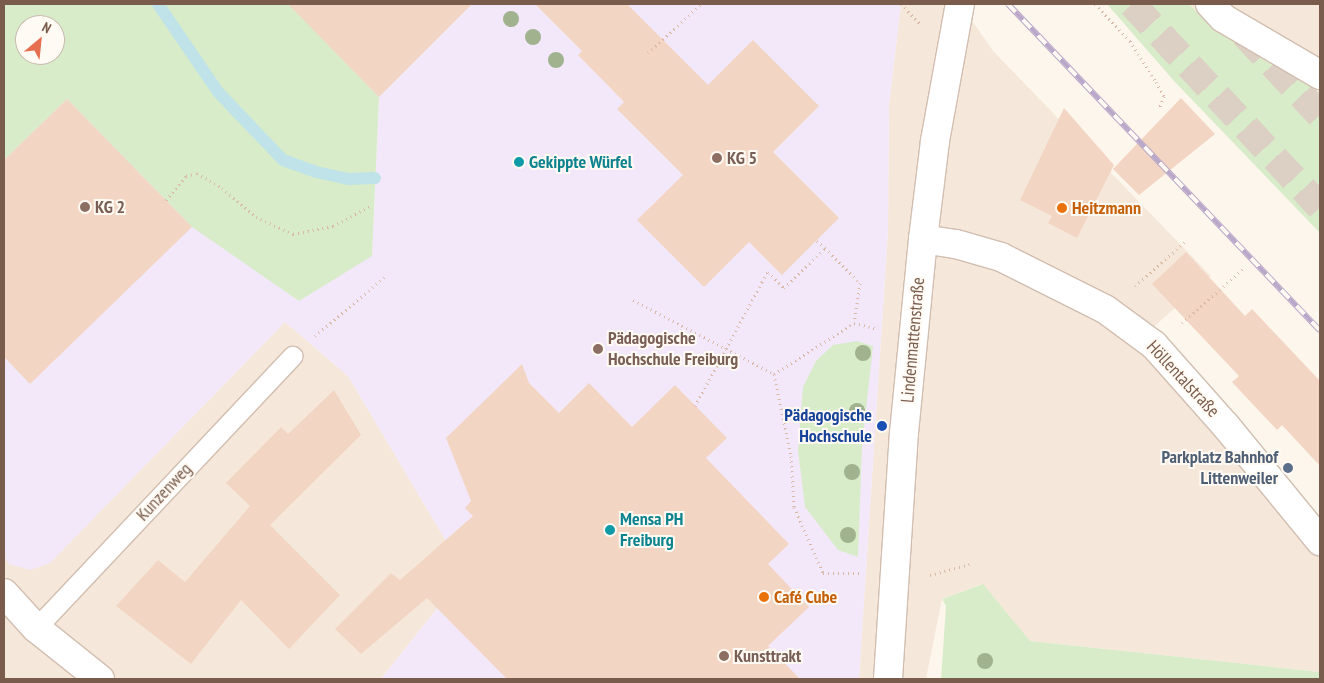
<!DOCTYPE html>
<meta charset="utf-8">
<style>
body{margin:0}
#map{position:relative;width:1324px;height:683px;overflow:hidden;background:#fdf6ec;font-family:"PT Sans Narrow",sans-serif}
div>[style]{position:absolute}
.residential>*{inset:0;background:#f5e8da}
.education>*{inset:0;background:#f3e8fa}
.green>*{inset:0;background:#d8ecc9}
.stream>*{height:12px;margin:-6px;padding:0 6px;transform-origin:6px;border-radius:6px;background:#bfe3e8}
.building>*{inset:0;background:#f3d5c3}
.highway-tunnel>*{height:28px;margin-top:-14px;transform-origin:0;background:repeating-linear-gradient(90deg,#dcd0c4 0 28px,transparent 0 42px)}
.path>*{height:3px;margin-top:-1.5px;transform-origin:0;background:repeating-linear-gradient(90deg,#d9b8a5 0 1px,transparent 0 5px)}
.roads{filter:drop-shadow(1px 0 #d1beb0) drop-shadow(-1px 0 #d1beb0) drop-shadow(0 1px #d1beb0) drop-shadow(0 -1px #d1beb0)}
.lane>*{height:19px;margin:-9.5px;padding:0 9.5px;transform-origin:9.5px;border-radius:9.5px;background:#fff}
.street>*{height:28px;margin:-14px;padding:0 14px;transform-origin:14px;border-radius:14px;background:#fff}
.rail>*{height:5.5px;margin-top:-2.75px;transform-origin:0;background:repeating-linear-gradient(90deg,#fffaf3 0 11px,#b9a8c9 0 22px);box-sizing:border-box;border-block:1px solid #b9a8c9}
.path-bridge>*{height:3px;margin-top:-1.5px;transform-origin:0;background:repeating-linear-gradient(90deg,#d9b8a5 0 1px,transparent 0 5px)}
.trees>*{width:16px;height:16px;margin:-8px;border-radius:50%;background:#a0b28e}
.dots>*{width:14px;height:14px;translate:-50% -50%;box-sizing:border-box;border:2px solid #fffaf3;border-radius:50%}
span{translate:-50% -50%;white-space:nowrap;text-align:center;line-height:1.15;-webkit-text-stroke:4px #fffaf3;paint-order:stroke}
.education-label{font-size:18px;color:#785e54;font-weight:700}
.left{translate:0 -50%;text-align:left}
.culture-label{font-size:18px;color:#0d838f;font-weight:700}
.food-label{font-size:18px;color:#c56008;font-weight:700}
.street-label{font-size:18px;color:#7a5c4d}
.transit-label{font-size:18px;color:#164399;font-weight:700}
.right{translate:-100% -50%;text-align:right}
.service-label{font-size:18px;color:#4e5e75;font-weight:700}
.frame{position:absolute;inset:0;border:5px solid #7a5c4d;pointer-events:none}
.north{position:absolute;left:15px;top:15px;width:50px;height:50px;box-sizing:border-box;background:#fffaf3;border:1px solid #cabbb1;border-radius:50%;rotate:28deg;font-size:14px;font-weight:700;line-height:20px;text-align:center;color:#7a5c4d}
.north::after{content:'';display:block;margin:auto;width:18px;height:22px;background:#e76f51;clip-path:polygon(50% 0,100% 100%,50% 72%,0 100%)}
</style>
<div id="map">
<div class="residential">
<i style="clip-path:polygon(901px 4px,960px 4px,994px 52px,1211px 276px,1149px 331px,1320px 524px,1320px 672px,1030px 641px,982px 584px,942px 599px,926px 679px,859px 679px,888px 231px,889px 104px)"></i>
<i style="clip-path:polygon(1189px 4px,1320px 4px,1320px 93px,1215px 31px)"></i>
<i style="clip-path:polygon(285px 322px,348px 376px,465px 573px,381px 679px,4px 679px,4px 557px,10px 564px,50px 563px)"></i>
</div>
<div class="education">
<i style="clip-path:polygon(291px 4px,901px 4px,889px 104px,888px 231px,859px 679px,381px 679px,465px 573px,348px 376px,285px 322px,50px 563px,30px 570px,9px 564px,4px 557px,4px 160px,67px 99px,372px 256px,379px 97px)"></i>
</div>
<div class="green">
<i style="clip-path:polygon(evenodd,4px 4px,291px 4px,379px 97px,372px 256px,299px 301px,192px 227px,67px 99px,4px 160px,4px 4px,25px 25px,55px 25px,55px 55px,25px 55px,25px 25px)"></i>
<i style="clip-path:polygon(1107px 4px,1189px 4px,1215px 31px,1320px 93px,1320px 233px,1174px 81px)"></i>
<i style="clip-path:polygon(857px 341px,873px 346px,862px 446px,858px 557px,838px 550px,805px 507px,798px 450px,803px 387px,816px 361px,833px 345px)"></i>
<i style="clip-path:polygon(983px 584px,1030px 641px,1320px 672px,1320px 679px,941px 679px,946px 606px,942px 599px)"></i>
</div>
<div class="stream">
<i style="left:158px;top:4px;width:107px;rotate:55.7deg"></i>
<i style="left:218px;top:92px;width:94px;rotate:46.3deg"></i>
<i style="left:283px;top:160px;width:35px;rotate:20deg"></i>
<i style="left:316px;top:172px;width:34px;rotate:12deg"></i>
<i style="left:349px;top:179px;width:26px;rotate:-2deg"></i>
</div>
<div class="building">
<i style="clip-path:polygon(288px 4px,472px 4px,379px 97px)"></i>
<i style="clip-path:polygon(535px 4px,627px 4px,708px 85px,753px 40px,819px 106px,773px 152px,839px 218px,782px 275px,749px 242px,704px 287px,637px 220px,683px 175px,617px 109px,624px 102px,578px 55px,582px 51px)"></i>
<i style="clip-path:polygon(1181px 98px,1215px 134px,1139px 195px,1113px 169px)"></i>
<i style="clip-path:polygon(67px 99px,192px 227px,30px 384px,4px 357px,4px 160px)"></i>
<i style="clip-path:polygon(1064px 108px,1114px 165px,1077px 238px,1048px 223px,1052px 216px,1020px 200px)"></i>
<i style="clip-path:polygon(1186px 252px,1245px 316px,1252px 309px,1320px 381px,1320px 466px,1282px 425px,1277px 430px,1232px 382px,1239px 376px,1152px 284px)"></i>
<i style="clip-path:polygon(522px 364px,529px 383px,559px 413px,589px 383px,632px 427px,675px 385px,727px 438px,706px 458px,789px 544px,768px 564px,809px 607px,768px 646px,800px 679px,507px 679px,427px 598px,361px 654px,335px 629px,391px 573px,400px 580px,473px 516px,465px 508px,471px 501px,446px 438px)"></i>
<i style="clip-path:polygon(334px 390px,361px 435px,270px 525px,340px 595px,289px 649px,241px 600px,191px 664px,116px 606px,158px 560px,185px 582px,250px 506px,226px 483px,281px 427px,288px 434px)"></i>
</div>
<div class="highway-tunnel">
<i style="left:1132px;top:4px;width:277px;rotate:47.2deg"></i>
<i style="left:1244px;top:34px;width:111px;rotate:46.8deg"></i>
</div>
<div class="path">
<i style="left:901px;top:4px;width:29px;rotate:46deg"></i>
<i style="left:1095px;top:4px;width:51px;rotate:46.6deg"></i>
<i style="left:1130px;top:41px;width:49px;rotate:57.6deg"></i>
<i style="left:1156px;top:82px;width:16px;rotate:60deg"></i>
<i style="left:1164px;top:96px;width:14px;rotate:111deg"></i>
<i style="left:648px;top:53px;width:72px;rotate:-42.8deg"></i>
<i style="left:166px;top:200px;width:31px;rotate:-50deg"></i>
<i style="left:186px;top:176px;width:11px;rotate:-15deg"></i>
<i style="left:197px;top:173px;width:29px;rotate:31deg"></i>
<i style="left:222px;top:188px;width:45px;rotate:40.5deg"></i>
<i style="left:256px;top:217px;width:41px;rotate:24.7deg"></i>
<i style="left:293px;top:234px;width:41px;rotate:-11.3deg"></i>
<i style="left:333px;top:226px;width:44px;rotate:-28.3deg"></i>
<i style="left:825px;top:248px;width:49px;rotate:45deg"></i>
<i style="left:860px;top:283px;width:40px;rotate:98.5deg"></i>
<i style="left:762px;top:282px;width:12px;rotate:-59deg"></i>
<i style="left:768px;top:272px;width:23px;rotate:45deg"></i>
<i style="left:784px;top:288px;width:57px;rotate:-44.3deg"></i>
<i style="left:825px;top:248px;width:11px;rotate:-139deg"></i>
<i style="left:1135px;top:286px;width:69px;rotate:-41.5deg"></i>
<i style="left:633px;top:300px;width:159px;rotate:27.7deg"></i>
<i style="left:774px;top:374px;width:84px;rotate:78.3deg"></i>
<i style="left:791px;top:456px;width:51px;rotate:86.6deg"></i>
<i style="left:794px;top:507px;width:72px;rotate:66.3deg"></i>
<i style="left:823px;top:573px;width:37px"></i>
<i style="left:1182px;top:323px;width:84px;rotate:-41.6deg"></i>
<i style="left:315px;top:336px;width:94px;rotate:-40.3deg"></i>
<i style="left:774px;top:374px;width:95px;rotate:-32.5deg"></i>
<i style="left:854px;top:323px;width:25px;rotate:14deg"></i>
<i style="left:930px;top:575px;width:41px;rotate:-15.4deg"></i>
</div>
<div class="roads">
<div class="lane">
<i style="left:36px;top:628px;width:374px;rotate:-46.7deg"></i>
</div>
<div class="street">
<i style="left:1210px;top:4px;width:19px;rotate:47deg"></i>
<i style="left:1223px;top:18px;width:113px;rotate:30.4deg"></i>
<i style="left:923px;top:239px;width:33px;rotate:9deg"></i>
<i style="left:956px;top:244px;width:47px;rotate:16.1deg"></i>
<i style="left:1001px;top:257px;width:116px;rotate:26.6deg"></i>
<i style="left:1105px;top:309px;width:61px;rotate:36.3deg"></i>
<i style="left:1154px;top:345px;width:108px;rotate:48.4deg"></i>
<i style="left:1226px;top:426px;width:149px;rotate:50.7deg"></i>
<i style="left:4px;top:593px;width:47px;rotate:47.6deg"></i>
<i style="left:36px;top:628px;width:82px;rotate:38.6deg"></i>
<i style="left:888px;top:679px;width:247px;rotate:-86.3deg"></i>
<i style="left:904px;top:433px;width:195px;rotate:-84.4deg"></i>
<i style="left:923px;top:239px;width:99px;rotate:-83deg"></i>
<i style="left:935px;top:141px;width:139px;rotate:-79.7deg"></i>
</div>
</div>
<div class="rail">
<i style="left:1008px;top:4px;width:452px;rotate:46.3deg"></i>
</div>
<div class="path-bridge">
<i style="left:695px;top:406px;width:141px;rotate:-61.6deg"></i>
</div>
<div class="trees">
<i style="left:511px;top:19px"></i>
<i style="left:533px;top:37px"></i>
<i style="left:556px;top:60px"></i>
<i style="left:863px;top:353px"></i>
<i style="left:857px;top:411px"></i>
<i style="left:852px;top:472px"></i>
<i style="left:848px;top:535px"></i>
<i style="left:985px;top:661px"></i>
</div>
<div class="dots">
<i style="left:717px;top:158px;background:#8d6e63"></i>
<i style="left:519px;top:162px;background:#0f9aa8"></i>
<i style="left:85px;top:207px;background:#8d6e63"></i>
<i style="left:1062px;top:208px;background:#e8710a"></i>
<i style="left:598px;top:349px;background:#8d6e63"></i>
<i style="left:882px;top:426px;background:#1a4fb4"></i>
<i style="left:1288px;top:468px;background:#5c6f8a"></i>
<i style="left:610px;top:530px;background:#0f9aa8"></i>
<i style="left:764px;top:597px;background:#e8710a"></i>
<i style="left:724px;top:656px;background:#8d6e63"></i>
</div>
<div class="education-label">
<span class="left" style="left:727px;top:158px">KG 5</span>
<span class="left" style="left:95px;top:207px">KG 2</span>
<span class="left" style="left:608px;top:349px">Pädagogische<br>Hochschule Freiburg</span>
<span class="left" style="left:734px;top:656px">Kunsttrakt</span>
</div>
<div class="culture-label">
<span class="left" style="left:529px;top:162px">Gekippte Würfel</span>
<span class="left" style="left:620px;top:530px">Mensa PH<br>Freiburg</span>
</div>
<div class="food-label">
<span class="left" style="left:1072px;top:208px">Heitzmann</span>
<span class="left" style="left:774px;top:597px">Café Cube</span>
</div>
<div class="street-label">
<span style="left:913px;top:340px;rotate:-85deg">Lindenmattenstraße</span>
<span style="left:1183px;top:379px;rotate:47deg">Höllentalstraße</span>
<span style="left:164px;top:492px;rotate:-47deg">Kunzenweg</span>
</div>
<div class="transit-label">
<span class="right" style="left:872px;top:426px">Pädagogische<br>Hochschule</span>
</div>
<div class="service-label">
<span class="right" style="left:1278px;top:468px">Parkplatz Bahnhof<br>Littenweiler</span>
</div>
<div class="frame"></div>
<div class="north">N</div>
</div>
